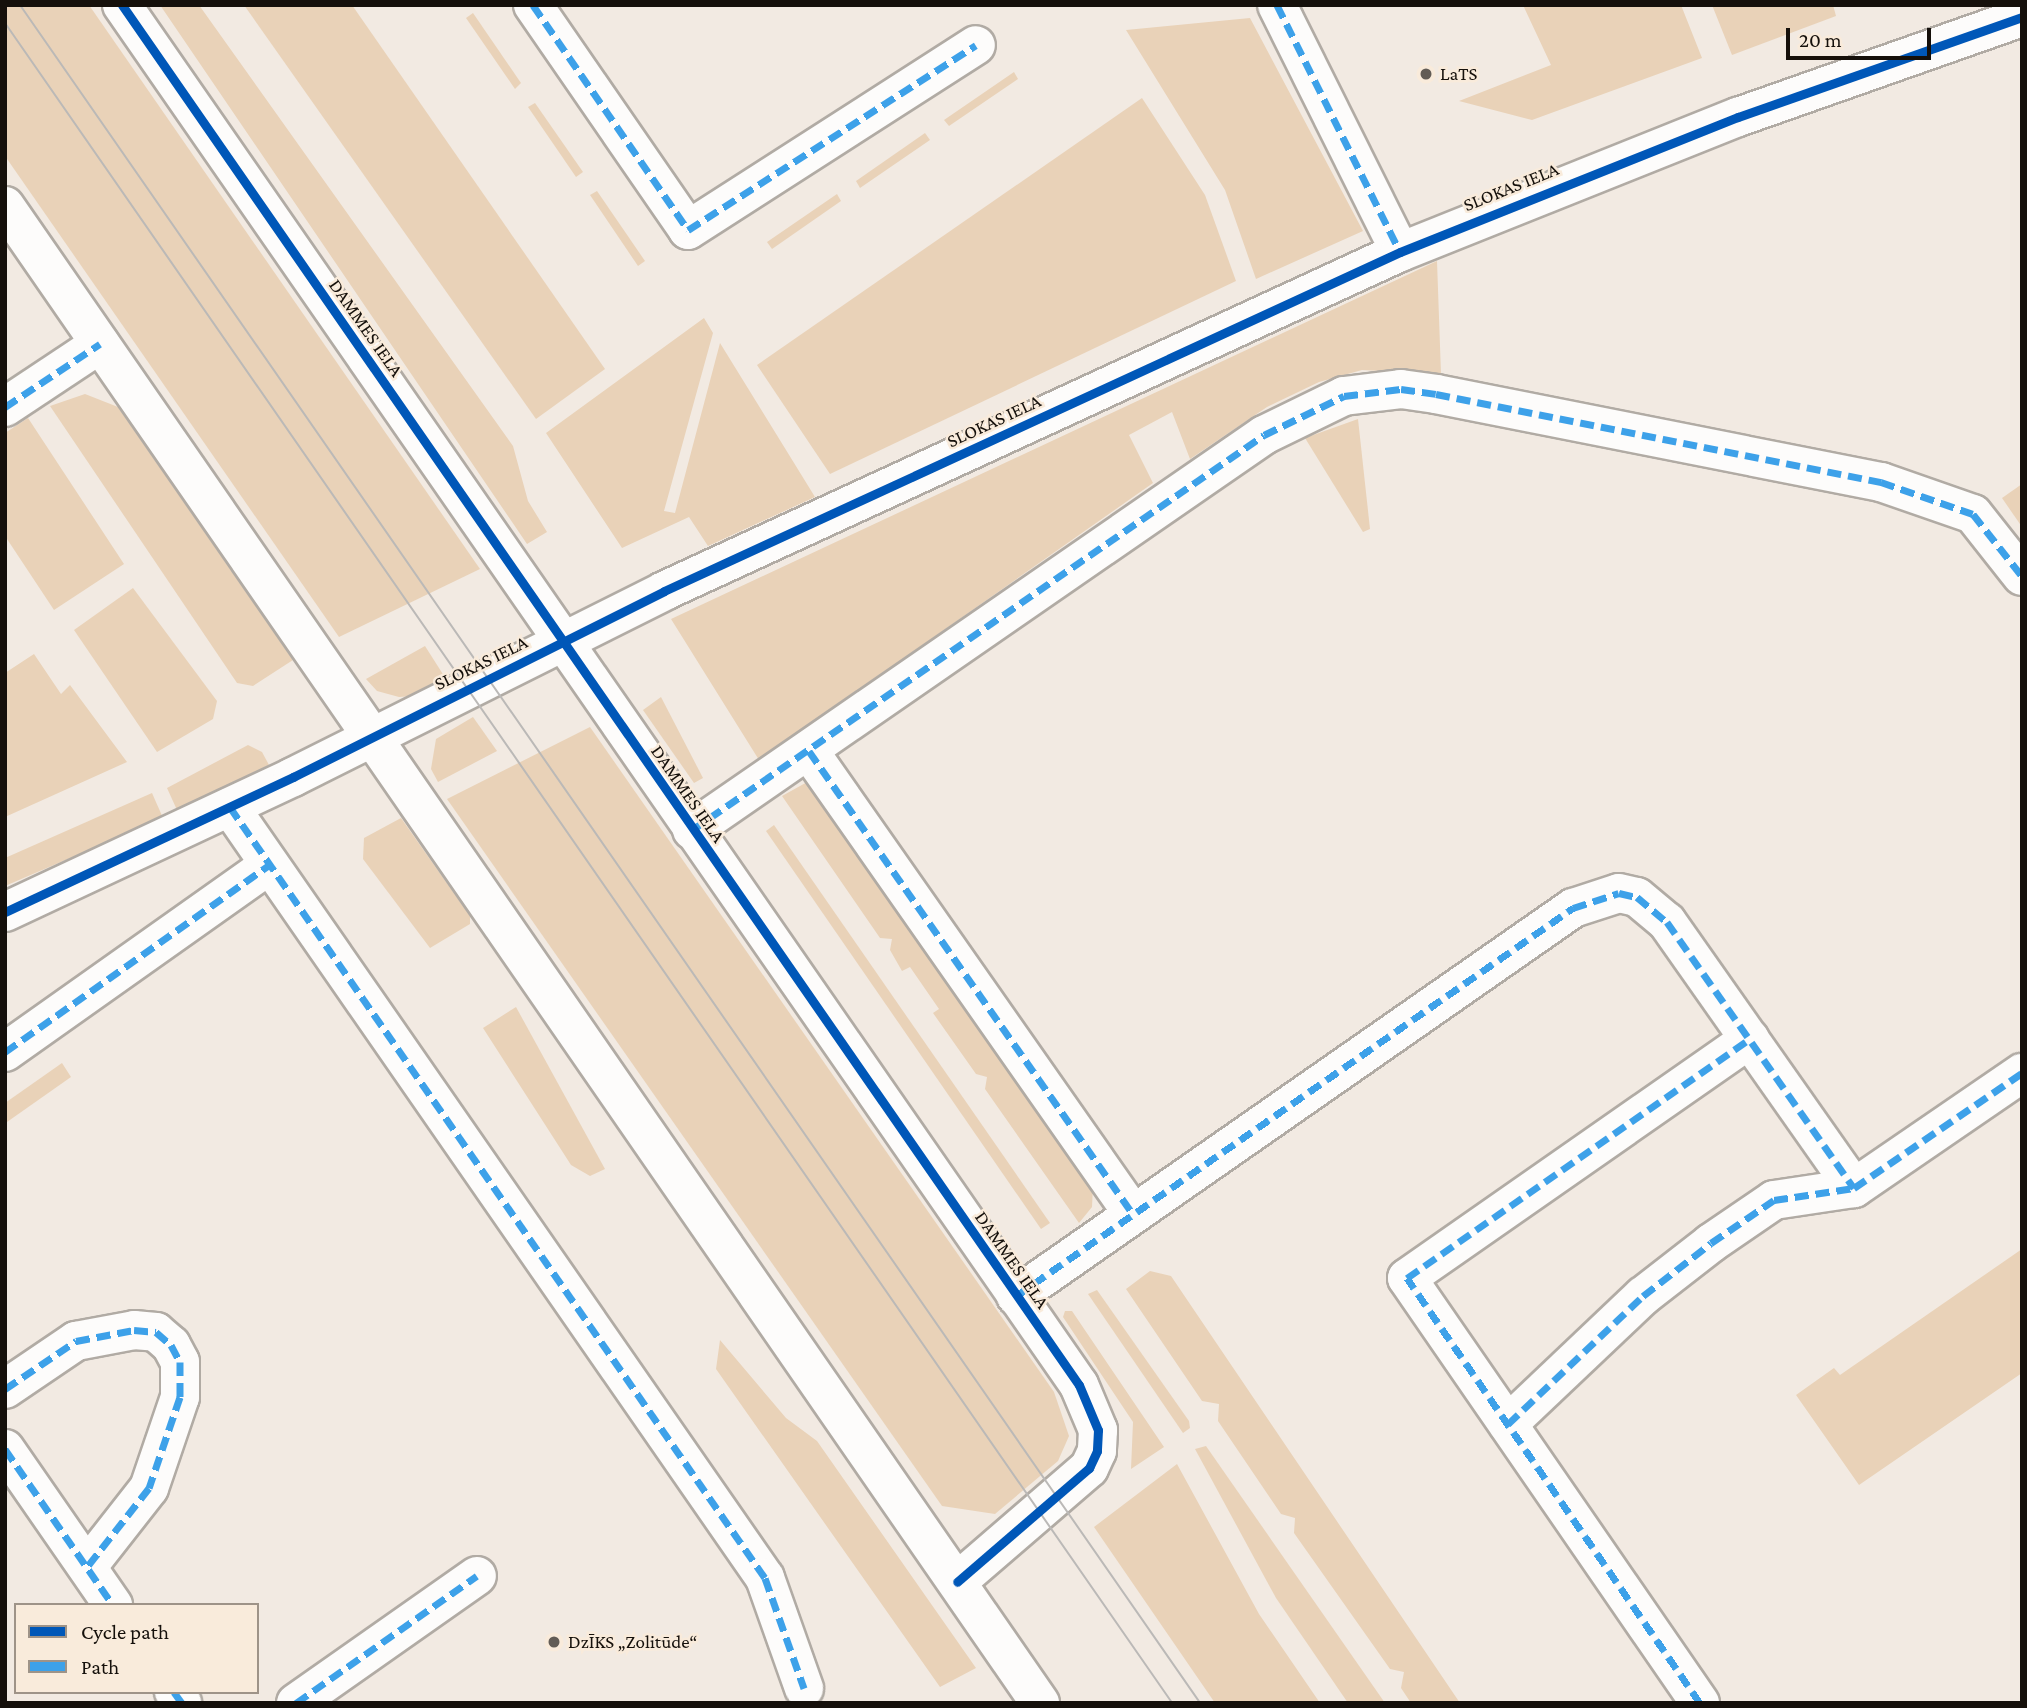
<!DOCTYPE html>
<meta charset="utf-8">
<style>
body{margin:0}
#map{position:relative;width:2027px;height:1708px;overflow:hidden;background:#f2eae2;font-family:"Crimson Pro",serif}
div>[style]{position:absolute}
.green>*{inset:0;background:#e9d2b8}
.roads{filter:drop-shadow(2px 0 #b1aba4) drop-shadow(-2px 0 #b1aba4) drop-shadow(0 2px #b1aba4) drop-shadow(0 -2px #b1aba4)}
.minor>*{height:38px;margin:-19px;padding:0 19px;transform-origin:19px;border-radius:19px;background:#fdfcfb}
.tertiary>*{height:38px;margin:-19px;padding:0 19px;transform-origin:19px;border-radius:19px;background:#fdfcfb}
.tram>*{height:2px;margin:-1px;padding:0 1px;transform-origin:1px;border-radius:1px;background:#bbb9b7}
.quiet>*{height:7px;margin-top:-3.5px;transform-origin:0;background:repeating-linear-gradient(90deg,#3da1e9 0 14px,transparent 0 21px)}
.cycleway>*{height:9px;margin:-4.5px;padding:0 4.5px;transform-origin:4.5px;border-radius:4.5px;background:#0057b8}
.dots>*{width:19px;height:19px;translate:-50% -50%;box-sizing:border-box;border:4px solid #f9ebdb;border-radius:50%}
span{translate:-50% -50%;white-space:nowrap;text-align:center;line-height:1.15;-webkit-text-stroke:5px #f9ebdb;paint-order:stroke}
.poi-label{font-size:19px;color:#15100b}
.left{translate:0 -50%;text-align:left}
.street-label{font-size:19px;color:#15100b}
.frame{position:absolute;inset:0;border:7px solid #15100b;pointer-events:none}
.legend{position:absolute;left:14px;top:1603px;width:245px;height:91px;box-sizing:border-box;background:#f9ebdb;border:2px solid #9e9388;margin:0;padding:9px 12px;list-style:none;font-size:21px;color:#15100b}
.legend li{display:flex;align-items:center;gap:14px;height:35px}
.legend b{width:35px;border:2px solid #9e9388}
.scale{position:absolute;left:1786px;top:28px;width:145px;height:32px;box-sizing:border-box;border:4px solid #15100b;border-top:0;padding-left:9px;font-size:21px;line-height:24px;white-space:nowrap;color:#15100b;-webkit-text-stroke:5px #f9ebdb;paint-order:stroke}
</style>
<div id="map">
<div class="green">
<i style="clip-path:polygon(5px 5px,89px 5px,480px 569px,339px 637px,5px 156px)"></i>
<i style="clip-path:polygon(160px 5px,199px 5px,513px 446px,528px 501px,547px 532px,527px 544px)"></i>
<i style="clip-path:polygon(244px 5px,352px 5px,605px 369px,536px 419px)"></i>
<i style="clip-path:polygon(1523px 5px,1681px 5px,1702px 58px,1532px 120px,1459px 101px,1551px 65px)"></i>
<i style="clip-path:polygon(1712px 5px,1833px 5px,1836px 16px,1732px 55px)"></i>
<i style="clip-path:polygon(473px 13px,521px 83px,515px 89px,466px 18px)"></i>
<i style="clip-path:polygon(1250px 18px,1363px 231px,1256px 279px,1225px 190px,1126px 30px)"></i>
<i style="clip-path:polygon(1014px 72px,1018px 79px,949px 126px,944px 120px)"></i>
<i style="clip-path:polygon(1142px 98px,1205px 195px,1236px 281px,830px 474px,757px 365px)"></i>
<i style="clip-path:polygon(535px 103px,583px 172px,576px 177px,528px 107px)"></i>
<i style="clip-path:polygon(925px 133px,930px 140px,860px 188px,856px 181px)"></i>
<i style="clip-path:polygon(597px 191px,645px 261px,638px 266px,590px 195px)"></i>
<i style="clip-path:polygon(837px 194px,841px 201px,772px 249px,767px 242px)"></i>
<i style="clip-path:polygon(1437px 261px,1441px 374px,1362px 370px,1319px 382px,1267px 407px,1190px 459px,1172px 412px,1129px 435px,1153px 483px,759px 760px,671px 619px)"></i>
<i style="clip-path:polygon(704px 318px,713px 333px,664px 511px,675px 513px,720px 343px,815px 497px,708px 546px,689px 517px,622px 548px,546px 433px)"></i>
<i style="clip-path:polygon(85px 394px,118px 407px,293px 660px,253px 686px,237px 683px,50px 406px)"></i>
<i style="clip-path:polygon(28px 418px,124px 564px,54px 610px,5px 536px,5px 433px)"></i>
<i style="clip-path:polygon(1358px 419px,1370px 529px,1363px 532px,1305px 438px)"></i>
<i style="clip-path:polygon(2022px 484px,2022px 527px,2002px 498px)"></i>
<i style="clip-path:polygon(133px 588px,217px 701px,213px 719px,157px 752px,74px 630px)"></i>
<i style="clip-path:polygon(425px 646px,446px 679px,413px 696px,399px 697px,377px 691px,366px 679px)"></i>
<i style="clip-path:polygon(34px 654px,61px 694px,70px 685px,127px 762px,5px 817px,5px 673px)"></i>
<i style="clip-path:polygon(661px 697px,703px 778px,694px 783px,643px 710px)"></i>
<i style="clip-path:polygon(473px 717px,497px 751px,438px 782px,431px 769px,436px 739px)"></i>
<i style="clip-path:polygon(590px 727px,1054px 1392px,1069px 1436px,1058px 1461px,995px 1514px,942px 1506px,447px 799px)"></i>
<i style="clip-path:polygon(248px 745px,262px 752px,269px 765px,177px 810px,167px 788px)"></i>
<i style="clip-path:polygon(809px 781px,1093px 1186px,1092px 1207px,1079px 1223px,985px 1089px,987px 1077px,976px 1074px,933px 1013px,939px 1009px,910px 967px,902px 971px,890px 950px,892px 939px,880px 938px,782px 796px)"></i>
<i style="clip-path:polygon(152px 793px,163px 818px,5px 886px,5px 858px)"></i>
<i style="clip-path:polygon(401px 818px,470px 916px,470px 924px,430px 948px,363px 859px,364px 838px)"></i>
<i style="clip-path:polygon(774px 825px,1050px 1223px,1041px 1229px,766px 831px)"></i>
<i style="clip-path:polygon(516px 1007px,605px 1169px,590px 1176px,571px 1165px,483px 1028px)"></i>
<i style="clip-path:polygon(62px 1063px,71px 1077px,7px 1122px,5px 1103px)"></i>
<i style="clip-path:polygon(2022px 1249px,2022px 1373px,1859px 1485px,1796px 1395px,1834px 1368px,1840px 1375px)"></i>
<i style="clip-path:polygon(1150px 1271px,1171px 1276px,1460px 1703px,1411px 1703px,1401px 1688px,1404px 1672px,1390px 1669px,1294px 1533px,1295px 1518px,1281px 1514px,1218px 1421px,1219px 1404px,1202px 1401px,1126px 1289px)"></i>
<i style="clip-path:polygon(1097px 1290px,1189px 1421px,1190px 1428px,1183px 1433px,1088px 1294px)"></i>
<i style="clip-path:polygon(1065px 1311px,1072px 1311px,1164px 1447px,1131px 1469px,1133px 1422px,1063px 1317px)"></i>
<i style="clip-path:polygon(720px 1340px,786px 1418px,817px 1441px,976px 1668px,940px 1687px,716px 1369px)"></i>
<i style="clip-path:polygon(1206px 1446px,1385px 1703px,1348px 1703px,1276px 1598px,1195px 1449px)"></i>
<i style="clip-path:polygon(1177px 1464px,1259px 1614px,1320px 1703px,1215px 1703px,1094px 1527px)"></i>
</div>
<div class="roads">
<div class="minor">
<i style="left:122px;top:5px;width:1679px;rotate:55.26deg"></i>
<i style="left:1079px;top:1385px;width:49px;rotate:67.1deg"></i>
<i style="left:1098px;top:1430px;width:21px;rotate:93deg"></i>
<i style="left:1097px;top:1451px;width:19px;rotate:115deg"></i>
<i style="left:1089px;top:1468px;width:174px;rotate:139.2deg"></i>
<i style="left:533px;top:5px;width:273px;rotate:55.4deg"></i>
<i style="left:688px;top:230px;width:342px;rotate:-32.7deg"></i>
<i style="left:1277px;top:5px;width:276px;rotate:63.5deg"></i>
<i style="left:5px;top:407px;width:114px;rotate:-33.6deg"></i>
<i style="left:809px;top:751px;width:565px;rotate:55.02deg"></i>
<i style="left:230px;top:807px;width:938px;rotate:55.24deg"></i>
<i style="left:765px;top:1578px;width:117px;rotate:70.5deg"></i>
<i style="left:692px;top:830px;width:695px;rotate:-34.63deg"></i>
<i style="left:1264px;top:435px;width:89px;rotate:-26deg"></i>
<i style="left:1344px;top:396px;width:57px;rotate:-7deg"></i>
<i style="left:1401px;top:389px;width:35px;rotate:8deg"></i>
<i style="left:1436px;top:394px;width:454px;rotate:11.2deg"></i>
<i style="left:1881px;top:482px;width:97px;rotate:19.2deg"></i>
<i style="left:1973px;top:514px;width:79px;rotate:51.7deg"></i>
<i style="left:5px;top:912px;width:318px;rotate:-25.1deg"></i>
<i style="left:293px;top:777px;width:415px;rotate:-26.6deg"></i>
<i style="left:664px;top:591px;width:810px;rotate:-24.73deg"></i>
<i style="left:1400px;top:252px;width:364px;rotate:-21.8deg"></i>
<i style="left:1738px;top:117px;width:301px;rotate:-19.4deg"></i>
<i style="left:5px;top:1052px;width:324px;rotate:-35.3deg"></i>
<i style="left:1016px;top:1296px;width:679px;rotate:-34.86deg"></i>
<i style="left:1573px;top:908px;width:48px;rotate:-18.1deg"></i>
<i style="left:1619px;top:893px;width:18px;rotate:13deg"></i>
<i style="left:1637px;top:897px;width:39px;rotate:40deg"></i>
<i style="left:1667px;top:922px;width:325px;rotate:54.9deg"></i>
<i style="left:5px;top:1389px;width:86px;rotate:-34.1deg"></i>
<i style="left:76px;top:1341px;width:59px;rotate:-10.7deg"></i>
<i style="left:134px;top:1330px;width:22px;rotate:5deg"></i>
<i style="left:156px;top:1332px;width:20px;rotate:41deg"></i>
<i style="left:171px;top:1345px;width:19px;rotate:62deg"></i>
<i style="left:180px;top:1362px;width:35px;rotate:90deg"></i>
<i style="left:180px;top:1397px;width:96px;rotate:108.8deg"></i>
<i style="left:149px;top:1488px;width:100px;rotate:128.1deg"></i>
<i style="left:1508px;top:1424px;width:186px;rotate:-43.5deg"></i>
<i style="left:1643px;top:1296px;width:86px;rotate:-37.9deg"></i>
<i style="left:1711px;top:1243px;width:76px;rotate:-34.3deg"></i>
<i style="left:1774px;top:1200px;width:81px;rotate:-8.5deg"></i>
<i style="left:1854px;top:1188px;width:204px;rotate:-34.4deg"></i>
<i style="left:5px;top:1449px;width:190px;rotate:55.3deg"></i>
<i style="left:174px;top:1692px;width:14px;rotate:54deg"></i>
<i style="left:296px;top:1703px;width:221px;rotate:-35.1deg"></i>
<i style="left:1700px;top:1703px;width:516px;rotate:-124.58deg"></i>
<i style="left:1407px;top:1278px;width:418px;rotate:-34.9deg"></i>
</div>
<div class="tertiary">
<i style="left:5px;top:206px;width:1820px;rotate:55.34deg"></i>
</div>
</div>
<div class="tram">
<i style="left:20px;top:5px;width:2068px;rotate:55.2deg"></i>
<i style="left:5px;top:23px;width:2046px;rotate:55.21deg"></i>
</div>
<div class="quiet">
<i style="left:533px;top:5px;width:273px;rotate:55.4deg"></i>
<i style="left:688px;top:230px;width:342px;rotate:-32.7deg"></i>
<i style="left:1277px;top:5px;width:276px;rotate:63.5deg"></i>
<i style="left:5px;top:407px;width:114px;rotate:-33.6deg"></i>
<i style="left:809px;top:751px;width:565px;rotate:55.02deg"></i>
<i style="left:230px;top:807px;width:938px;rotate:55.24deg"></i>
<i style="left:765px;top:1578px;width:117px;rotate:70.5deg"></i>
<i style="left:692px;top:830px;width:695px;rotate:-34.63deg"></i>
<i style="left:1264px;top:435px;width:89px;rotate:-26deg"></i>
<i style="left:1344px;top:396px;width:57px;rotate:-7deg"></i>
<i style="left:1401px;top:389px;width:35px;rotate:8deg"></i>
<i style="left:1436px;top:394px;width:454px;rotate:11.2deg"></i>
<i style="left:1881px;top:482px;width:97px;rotate:19.2deg"></i>
<i style="left:1973px;top:514px;width:79px;rotate:51.7deg"></i>
<i style="left:5px;top:1052px;width:324px;rotate:-35.3deg"></i>
<i style="left:1016px;top:1296px;width:679px;rotate:-34.86deg"></i>
<i style="left:1573px;top:908px;width:48px;rotate:-18.1deg"></i>
<i style="left:1619px;top:893px;width:18px;rotate:13deg"></i>
<i style="left:1637px;top:897px;width:39px;rotate:40deg"></i>
<i style="left:1667px;top:922px;width:325px;rotate:54.9deg"></i>
<i style="left:5px;top:1389px;width:86px;rotate:-34.1deg"></i>
<i style="left:76px;top:1341px;width:59px;rotate:-10.7deg"></i>
<i style="left:134px;top:1330px;width:22px;rotate:5deg"></i>
<i style="left:156px;top:1332px;width:20px;rotate:41deg"></i>
<i style="left:171px;top:1345px;width:19px;rotate:62deg"></i>
<i style="left:180px;top:1362px;width:35px;rotate:90deg"></i>
<i style="left:180px;top:1397px;width:96px;rotate:108.8deg"></i>
<i style="left:149px;top:1488px;width:100px;rotate:128.1deg"></i>
<i style="left:1508px;top:1424px;width:186px;rotate:-43.5deg"></i>
<i style="left:1643px;top:1296px;width:86px;rotate:-37.9deg"></i>
<i style="left:1711px;top:1243px;width:76px;rotate:-34.3deg"></i>
<i style="left:1774px;top:1200px;width:81px;rotate:-8.5deg"></i>
<i style="left:1854px;top:1188px;width:204px;rotate:-34.4deg"></i>
<i style="left:5px;top:1449px;width:190px;rotate:55.3deg"></i>
<i style="left:174px;top:1692px;width:14px;rotate:54deg"></i>
<i style="left:296px;top:1703px;width:221px;rotate:-35.1deg"></i>
<i style="left:1700px;top:1703px;width:516px;rotate:-124.58deg"></i>
<i style="left:1407px;top:1278px;width:418px;rotate:-34.9deg"></i>
</div>
<div class="cycleway">
<i style="left:122px;top:5px;width:1679px;rotate:55.26deg"></i>
<i style="left:1079px;top:1385px;width:49px;rotate:67.1deg"></i>
<i style="left:1098px;top:1430px;width:21px;rotate:93deg"></i>
<i style="left:1097px;top:1451px;width:19px;rotate:115deg"></i>
<i style="left:1089px;top:1468px;width:174px;rotate:139.2deg"></i>
<i style="left:5px;top:912px;width:318px;rotate:-25.1deg"></i>
<i style="left:293px;top:777px;width:415px;rotate:-26.6deg"></i>
<i style="left:664px;top:591px;width:810px;rotate:-24.73deg"></i>
<i style="left:1400px;top:252px;width:364px;rotate:-21.8deg"></i>
<i style="left:1738px;top:117px;width:301px;rotate:-19.4deg"></i>
</div>
<div class="dots">
<i style="left:1426px;top:74px;background:#625c56"></i>
<i style="left:554px;top:1642px;background:#625c56"></i>
</div>
<div class="poi-label">
<span class="left" style="left:1440px;top:74px">LaTS</span>
<span class="left" style="left:568px;top:1642px">DzĪKS „Zolitūde“</span>
</div>
<div class="street-label">
<span style="left:1511px;top:187px;rotate:-22deg">SLOKAS IELA</span>
<span style="left:366px;top:328px;rotate:55deg">DAMMES IELA</span>
<span style="left:994px;top:421px;rotate:-25deg">SLOKAS IELA</span>
<span style="left:481px;top:663px;rotate:-26deg">SLOKAS IELA</span>
<span style="left:688px;top:794px;rotate:55deg">DAMMES IELA</span>
<span style="left:1012px;top:1260px;rotate:55deg">DAMMES IELA</span>
</div>
<div class="frame"></div>
<ul class="legend">
<li><b style="height:9px;background:#0057b8"></b>Cycle path</li>
<li><b style="height:9px;background:#3da1e9"></b>Path</li>
</ul>
<div class="scale">20 m</div>
</div>
